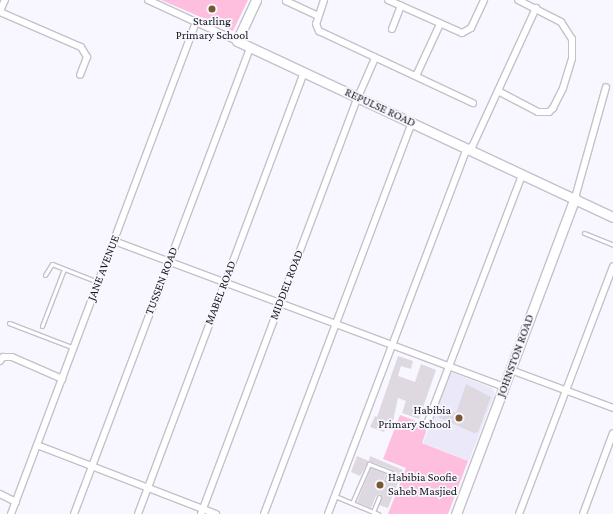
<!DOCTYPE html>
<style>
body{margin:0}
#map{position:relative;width:613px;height:514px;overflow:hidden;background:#f8f7ff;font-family:"Crimson Pro",serif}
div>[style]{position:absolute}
.built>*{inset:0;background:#ebe9f9}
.green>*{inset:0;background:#febfdf}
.building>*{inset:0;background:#ded8e0}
.roads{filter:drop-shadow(1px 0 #c3c2cb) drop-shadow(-1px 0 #c3c2cb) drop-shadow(0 1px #c3c2cb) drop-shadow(0 -1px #c3c2cb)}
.lane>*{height:3px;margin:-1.5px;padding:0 1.5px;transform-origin:1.5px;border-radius:1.5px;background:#fff}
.street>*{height:6px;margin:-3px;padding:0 3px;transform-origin:3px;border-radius:3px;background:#fff}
.secondary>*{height:9px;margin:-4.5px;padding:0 4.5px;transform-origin:4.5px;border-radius:4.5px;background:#fff}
.dots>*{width:11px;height:11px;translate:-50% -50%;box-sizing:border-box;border:2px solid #f8f7ff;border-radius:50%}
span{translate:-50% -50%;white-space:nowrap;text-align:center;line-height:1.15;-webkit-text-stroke:3.5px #f8f7ff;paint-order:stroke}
.poi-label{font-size:12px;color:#17171a}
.right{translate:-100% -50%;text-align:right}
.left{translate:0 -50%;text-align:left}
.street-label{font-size:12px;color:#17171a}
</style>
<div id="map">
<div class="built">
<i style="clip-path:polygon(451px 372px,492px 388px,495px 393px,469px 461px,423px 443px)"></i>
</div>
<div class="green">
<i style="clip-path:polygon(161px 0,248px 0,233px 31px)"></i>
<i style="clip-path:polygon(400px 415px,424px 424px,426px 432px,422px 443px,468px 461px,448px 514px,388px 514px,406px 468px,383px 459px)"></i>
</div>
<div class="building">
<i style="clip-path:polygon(398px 356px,413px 361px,411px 369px,401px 366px,398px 376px,415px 382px,421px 364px,436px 370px,419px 419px,402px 413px,406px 401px,398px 398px,393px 421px,389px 419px,384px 432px,370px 427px,375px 416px,377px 417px)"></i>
<i style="clip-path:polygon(466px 384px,491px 397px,478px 432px,474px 433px,438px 417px,442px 408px,456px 413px)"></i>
<i style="clip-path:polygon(357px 456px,369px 461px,370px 456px,403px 470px,388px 508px,379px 505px,382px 497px,380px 494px,376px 496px,371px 508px,357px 502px,371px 468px,386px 474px,384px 479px,387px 482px,393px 470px,369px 461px,360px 476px,351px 472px)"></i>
</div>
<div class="roads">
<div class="lane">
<i style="left:584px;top:233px;width:31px;rotate:22deg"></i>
<i style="left:45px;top:275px;width:13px;rotate:-58deg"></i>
<i style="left:52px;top:264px;width:49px;rotate:21.4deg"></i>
<i style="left:9px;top:323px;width:70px;rotate:21deg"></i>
<i style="left:42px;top:326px;width:61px;rotate:-68.9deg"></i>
<i style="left:335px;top:496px;width:47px;rotate:22.7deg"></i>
<i style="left:352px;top:503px;width:43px;rotate:-66.4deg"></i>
<i style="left:369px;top:464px;width:22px;rotate:21deg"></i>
<i style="left:390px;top:472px;width:8px;rotate:113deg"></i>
<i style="left:373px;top:512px;width:16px;rotate:-68deg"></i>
</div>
<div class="street">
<i style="left:148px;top:0;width:98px;rotate:24.7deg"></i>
<i style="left:324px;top:0;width:25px;rotate:108deg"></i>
<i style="left:316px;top:24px;width:8px;rotate:67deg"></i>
<i style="left:319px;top:31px;width:170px;rotate:25.1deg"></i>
<i style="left:388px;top:0;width:81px;rotate:24deg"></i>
<i style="left:462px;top:33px;width:10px;rotate:-29deg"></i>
<i style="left:471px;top:28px;width:31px;rotate:-65deg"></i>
<i style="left:286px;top:1px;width:35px;rotate:25deg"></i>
<i style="left:0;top:11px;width:12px;rotate:-66deg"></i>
<i style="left:0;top:12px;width:88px;rotate:23.4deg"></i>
<i style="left:81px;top:47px;width:12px;rotate:59deg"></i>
<i style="left:87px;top:57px;width:19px;rotate:111deg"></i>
<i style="left:392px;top:29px;width:25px;rotate:-69deg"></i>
<i style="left:416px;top:76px;width:57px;rotate:-65.2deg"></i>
<i style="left:498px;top:91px;width:45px;rotate:27.7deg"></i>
<i style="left:538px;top:112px;width:11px"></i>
<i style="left:549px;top:112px;width:6px;rotate:-45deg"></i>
<i style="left:553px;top:108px;width:22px;rotate:-63deg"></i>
<i style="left:563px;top:88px;width:31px;rotate:-73deg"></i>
<i style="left:572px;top:58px;width:19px;rotate:-90deg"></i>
<i style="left:572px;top:39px;width:20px;rotate:-123deg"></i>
<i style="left:561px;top:22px;width:48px;rotate:-152.9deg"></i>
<i style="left:575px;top:198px;width:115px;rotate:-74.4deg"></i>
<i style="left:114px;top:241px;width:416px;rotate:20.5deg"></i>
<i style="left:0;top:361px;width:5px;rotate:-53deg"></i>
<i style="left:3px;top:357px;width:9px"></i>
<i style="left:12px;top:357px;width:55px;rotate:23.7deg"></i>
<i style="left:511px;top:370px;width:109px;rotate:20.4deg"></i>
<i style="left:427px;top:424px;width:267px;rotate:-69.1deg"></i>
<i style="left:37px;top:445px;width:192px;rotate:21.1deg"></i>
<i style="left:0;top:494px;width:18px;rotate:27deg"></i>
<i style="left:11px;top:514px;width:526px;rotate:-69.39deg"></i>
<i style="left:74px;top:514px;width:499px;rotate:-69.3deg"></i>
<i style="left:138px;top:514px;width:472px;rotate:-69.4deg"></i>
<i style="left:201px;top:514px;width:446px;rotate:-69.4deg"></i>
<i style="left:358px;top:97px;width:43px;rotate:-66.4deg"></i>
<i style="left:264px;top:514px;width:419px;rotate:-69.3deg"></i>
<i style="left:328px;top:514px;width:386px;rotate:-69.2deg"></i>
<i style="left:465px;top:153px;width:11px;rotate:-45deg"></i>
<i style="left:473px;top:145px;width:151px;rotate:-65.3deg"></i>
<i style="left:519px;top:514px;width:265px;rotate:-69.2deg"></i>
<i style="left:583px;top:514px;width:86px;rotate:-69.7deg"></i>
</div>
<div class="secondary">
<i style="left:256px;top:0;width:45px;rotate:114.9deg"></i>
<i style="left:237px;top:41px;width:415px;rotate:25.1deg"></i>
<i style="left:456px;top:514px;width:338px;rotate:-69.4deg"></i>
</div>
</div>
<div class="dots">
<i style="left:212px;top:9px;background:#79582f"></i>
<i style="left:459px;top:418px;background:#79582f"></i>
<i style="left:380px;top:485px;background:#79582f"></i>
</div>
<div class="poi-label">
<span style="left:212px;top:29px">Starling<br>Primary School</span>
<span class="right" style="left:451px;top:418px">Habibia<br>Primary School</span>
<span class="left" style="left:388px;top:485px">Habibia Soofie<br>Saheb Masjied</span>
</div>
<div class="street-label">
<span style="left:380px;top:108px;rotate:25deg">REPULSE ROAD</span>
<span style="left:104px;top:268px;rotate:-69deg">JANE AVENUE</span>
<span style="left:162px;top:281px;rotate:-69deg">TUSSEN ROAD</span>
<span style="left:287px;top:285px;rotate:-69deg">MIDDEL ROAD</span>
<span style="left:221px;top:293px;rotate:-69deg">MABEL ROAD</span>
<span style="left:516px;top:356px;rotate:-70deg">JOHNSTON ROAD</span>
</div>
</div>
